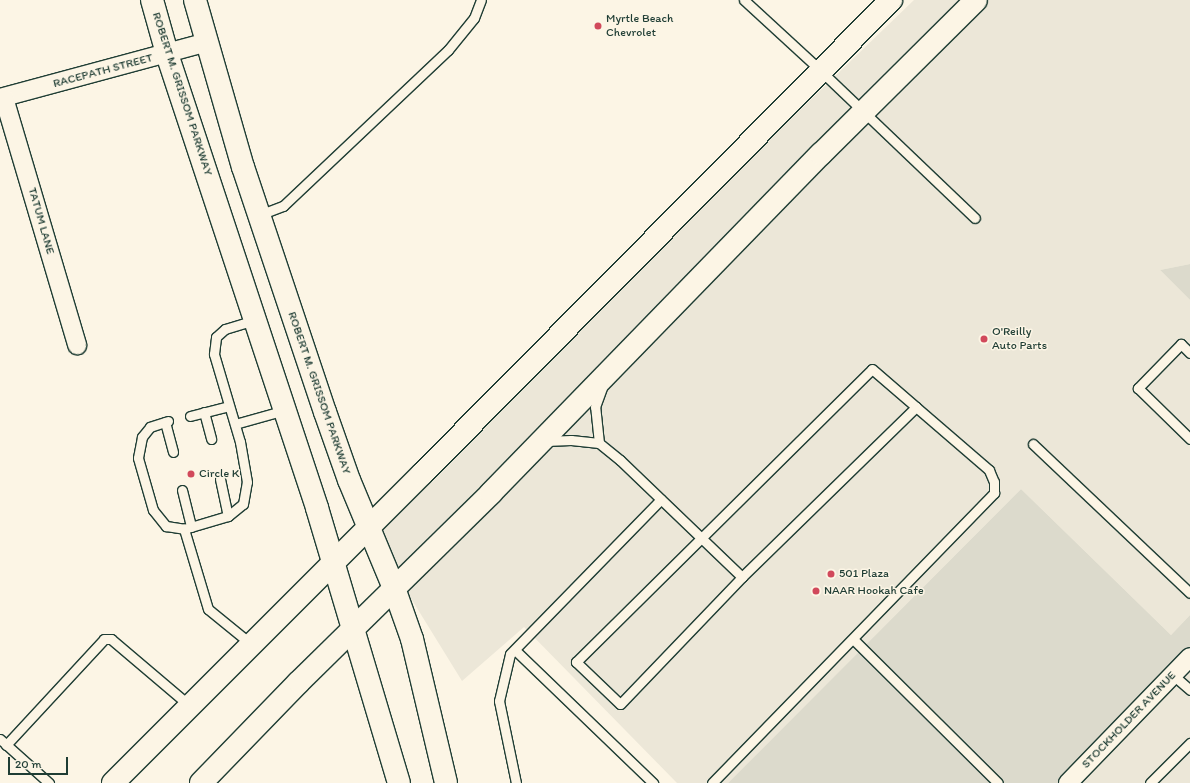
<!DOCTYPE html>
<style>
body{margin:0}
#map{position:relative;width:1190px;height:783px;overflow:hidden;background:#fcf5e5;font-family:Itim,sans-serif}
div>[style]{position:absolute}
.built>*{inset:0;background:#ece7d8}
.green>*{inset:0;background:#dcdacc}
.roads{filter:drop-shadow(1px 0 #1f3d34) drop-shadow(-1px 0 #1f3d34) drop-shadow(0 1px #1f3d34) drop-shadow(0 -1px #1f3d34)}
.lane>*{height:9px;margin:-4.5px;padding:0 4.5px;transform-origin:4.5px;border-radius:4.5px;background:#fcf5e5}
.street>*{height:18px;margin:-9px;padding:0 9px;transform-origin:9px;border-radius:9px;background:#fcf5e5}
.secondary>*{height:22px;margin:-11px;padding:0 11px;transform-origin:11px;border-radius:11px;background:#fcf5e5}
.primary>*{height:22px;margin:-11px;padding:0 11px;transform-origin:11px;border-radius:11px;background:#fcf5e5}
.dots>*{width:11px;height:11px;translate:-50% -50%;box-sizing:border-box;border:2px solid #fcf5e5;border-radius:50%}
span{translate:-50% -50%;white-space:nowrap;text-align:center;line-height:1.15;-webkit-text-stroke:3px #fcf5e5;paint-order:stroke}
.poi-label{font-size:12px;color:#1f3d34}
.left{translate:0 -50%;text-align:left}
.street-label{font-size:12px;color:#1f3d34}
.scale{position:absolute;left:8px;top:757px;width:60px;height:18px;box-sizing:border-box;border:2px solid #1f3d34;border-top:0;padding-left:5px;font-size:12px;line-height:14px;white-space:nowrap;color:#1f3d34;-webkit-text-stroke:3px #fcf5e5;paint-order:stroke}
</style>
<div id="map">
<div class="built">
<i style="clip-path:polygon(914px 0,1190px 0,1190px 264px,1160px 270px,1190px 300px,1190px 615px,1171px 635px,1021px 489px,728px 783px,677px 783px,524px 627px,462px 681px,367px 527px)"></i>
<i style="clip-path:polygon(1190px 657px,1190px 783px,1068px 783px)"></i>
</div>
<div class="green">
<i style="clip-path:polygon(1190px 264px,1190px 300px,1160px 270px)"></i>
<i style="clip-path:polygon(1021px 489px,1171px 635px,1190px 615px,1190px 657px,1068px 783px,728px 783px)"></i>
</div>
<div class="roads">
<div class="lane">
<i style="left:744px;top:0;width:103px;rotate:42.6deg"></i>
<i style="left:820px;top:70px;width:214px;rotate:43.7deg"></i>
<i style="left:259px;top:215px;width:26px;rotate:-21deg"></i>
<i style="left:283px;top:206px;width:227px;rotate:-43.4deg"></i>
<i style="left:448px;top:50px;width:41px;rotate:-50.9deg"></i>
<i style="left:474px;top:18px;width:19px;rotate:-69deg"></i>
<i style="left:1190px;top:353px;width:13px;rotate:-135deg"></i>
<i style="left:1181px;top:344px;width:62px;rotate:134.3deg"></i>
<i style="left:1138px;top:388px;width:73px;rotate:44.4deg"></i>
<i style="left:872px;top:369px;width:58px;rotate:40.8deg"></i>
<i style="left:916px;top:407px;width:243px;rotate:135.7deg"></i>
<i style="left:742px;top:577px;width:176px;rotate:133.8deg"></i>
<i style="left:620px;top:704px;width:61px;rotate:-136.3deg"></i>
<i style="left:576px;top:662px;width:416px;rotate:-44.7deg"></i>
<i style="left:204px;top:412px;width:28px;rotate:75deg"></i>
<i style="left:190px;top:416px;width:40px;rotate:-14.4deg"></i>
<i style="left:168px;top:421px;width:19px;rotate:162deg"></i>
<i style="left:150px;top:427px;width:13px;rotate:129deg"></i>
<i style="left:142px;top:437px;width:21px;rotate:101deg"></i>
<i style="left:138px;top:458px;width:54px;rotate:73.9deg"></i>
<i style="left:153px;top:510px;width:21px;rotate:51deg"></i>
<i style="left:166px;top:526px;width:18px;rotate:9deg"></i>
<i style="left:165px;top:422px;width:31px;rotate:75deg"></i>
<i style="left:235px;top:424px;width:52px;rotate:-15.6deg"></i>
<i style="left:545px;top:441px;width:26px;rotate:-2deg"></i>
<i style="left:571px;top:440px;width:28px;rotate:6deg"></i>
<i style="left:599px;top:443px;width:27px;rotate:39deg"></i>
<i style="left:620px;top:460px;width:169px;rotate:43.8deg"></i>
<i style="left:599px;top:443px;width:36px;rotate:-96deg"></i>
<i style="left:595px;top:407px;width:20px;rotate:-70deg"></i>
<i style="left:1033px;top:444px;width:216px;rotate:43.5deg"></i>
<i style="left:220px;top:479px;width:38px;rotate:78deg"></i>
<i style="left:182px;top:490px;width:38px;rotate:76deg"></i>
<i style="left:853px;top:639px;width:204px;rotate:44.8deg"></i>
<i style="left:251px;top:644px;width:55px;rotate:-140.9deg"></i>
<i style="left:208px;top:609px;width:84px;rotate:-106.7deg"></i>
<i style="left:184px;top:529px;width:46px;rotate:-16.5deg"></i>
<i style="left:228px;top:516px;width:19px;rotate:-39deg"></i>
<i style="left:243px;top:504px;width:22px;rotate:-80deg"></i>
<i style="left:247px;top:482px;width:41px;rotate:-99.9deg"></i>
<i style="left:240px;top:442px;width:92px;rotate:-106.5deg"></i>
<i style="left:214px;top:354px;width:17px;rotate:-83deg"></i>
<i style="left:216px;top:337px;width:12px;rotate:-42deg"></i>
<i style="left:225px;top:329px;width:31px;rotate:-17deg"></i>
<i style="left:515px;top:650px;width:192px;rotate:43.9deg"></i>
<i style="left:1173px;top:675px;width:23px;rotate:41deg"></i>
<i style="left:0;top:739px;width:66px;rotate:41.9deg"></i>
<i style="left:6px;top:745px;width:144px;rotate:-47.2deg"></i>
<i style="left:104px;top:639px;width:7px"></i>
<i style="left:111px;top:639px;width:104px;rotate:40.3deg"></i>
<i style="left:516px;top:783px;width:84px;rotate:-101.7deg"></i>
<i style="left:499px;top:701px;width:48px;rotate:-76.8deg"></i>
<i style="left:510px;top:654px;width:216px;rotate:-45.7deg"></i>
<i style="left:712px;top:783px;width:405px;rotate:-45.8deg"></i>
<i style="left:994px;top:493px;width:11px;rotate:-90deg"></i>
<i style="left:994px;top:482px;width:13px;rotate:-113deg"></i>
<i style="left:989px;top:470px;width:96px;rotate:-139.2deg"></i>
<i style="left:1150px;top:783px;width:57px;rotate:-45deg"></i>
</div>
<div class="street">
<i style="left:0;top:98px;width:214px;rotate:-15.1deg"></i>
<i style="left:4px;top:98px;width:258px;rotate:73.5deg"></i>
<i style="left:1068px;top:783px;width:175px;rotate:-45.9deg"></i>
</div>
<div class="secondary">
<i style="left:152px;top:0;width:59px;rotate:74.3deg"></i>
<i style="left:168px;top:57px;width:475px;rotate:71.7deg"></i>
<i style="left:317px;top:508px;width:287px;rotate:73.4deg"></i>
<i style="left:195px;top:0;width:174px;rotate:74deg"></i>
<i style="left:243px;top:167px;width:258px;rotate:71.5deg"></i>
<i style="left:325px;top:412px;width:72px;rotate:70.6deg"></i>
<i style="left:349px;top:480px;width:117px;rotate:67.4deg"></i>
<i style="left:394px;top:588px;width:54px;rotate:70.6deg"></i>
<i style="left:412px;top:639px;width:148px;rotate:76.7deg"></i>
</div>
<div class="primary">
<i style="left:113px;top:783px;width:437px;rotate:-45deg"></i>
<i style="left:422px;top:474px;width:667px;rotate:-45.3deg"></i>
<i style="left:201px;top:783px;width:141px;rotate:-45.9deg"></i>
<i style="left:299px;top:682px;width:269px;rotate:-44.5deg"></i>
<i style="left:491px;top:493px;width:473px;rotate:-45.8deg"></i>
<i style="left:821px;top:154px;width:218px;rotate:-44.8deg"></i>
</div>
</div>
<div class="dots">
<i style="left:598px;top:26px;background:#d1495b"></i>
<i style="left:984px;top:339px;background:#d1495b"></i>
<i style="left:191px;top:474px;background:#d1495b"></i>
<i style="left:831px;top:574px;background:#d1495b"></i>
<i style="left:816px;top:591px;background:#d1495b"></i>
</div>
<div class="poi-label">
<span class="left" style="left:606px;top:26px">Myrtle Beach<br>Chevrolet</span>
<span class="left" style="left:992px;top:339px">O'Reilly<br>Auto Parts</span>
<span class="left" style="left:199px;top:474px">Circle K</span>
<span class="left" style="left:839px;top:574px">501 Plaza</span>
<span class="left" style="left:824px;top:591px">NAAR Hookah Cafe</span>
</div>
<div class="street-label">
<span style="left:103px;top:71px;rotate:-15deg">RACEPATH STREET</span>
<span style="left:182px;top:94px;rotate:72deg">ROBERT M. GRISSOM PARKWAY</span>
<span style="left:41px;top:221px;rotate:74deg">TATUM LANE</span>
<span style="left:319px;top:393px;rotate:71deg">ROBERT M. GRISSOM PARKWAY</span>
<span style="left:1129px;top:720px;rotate:-46deg">STOCKHOLDER AVENUE</span>
</div>
<div class="scale">20 m</div>
</div>
